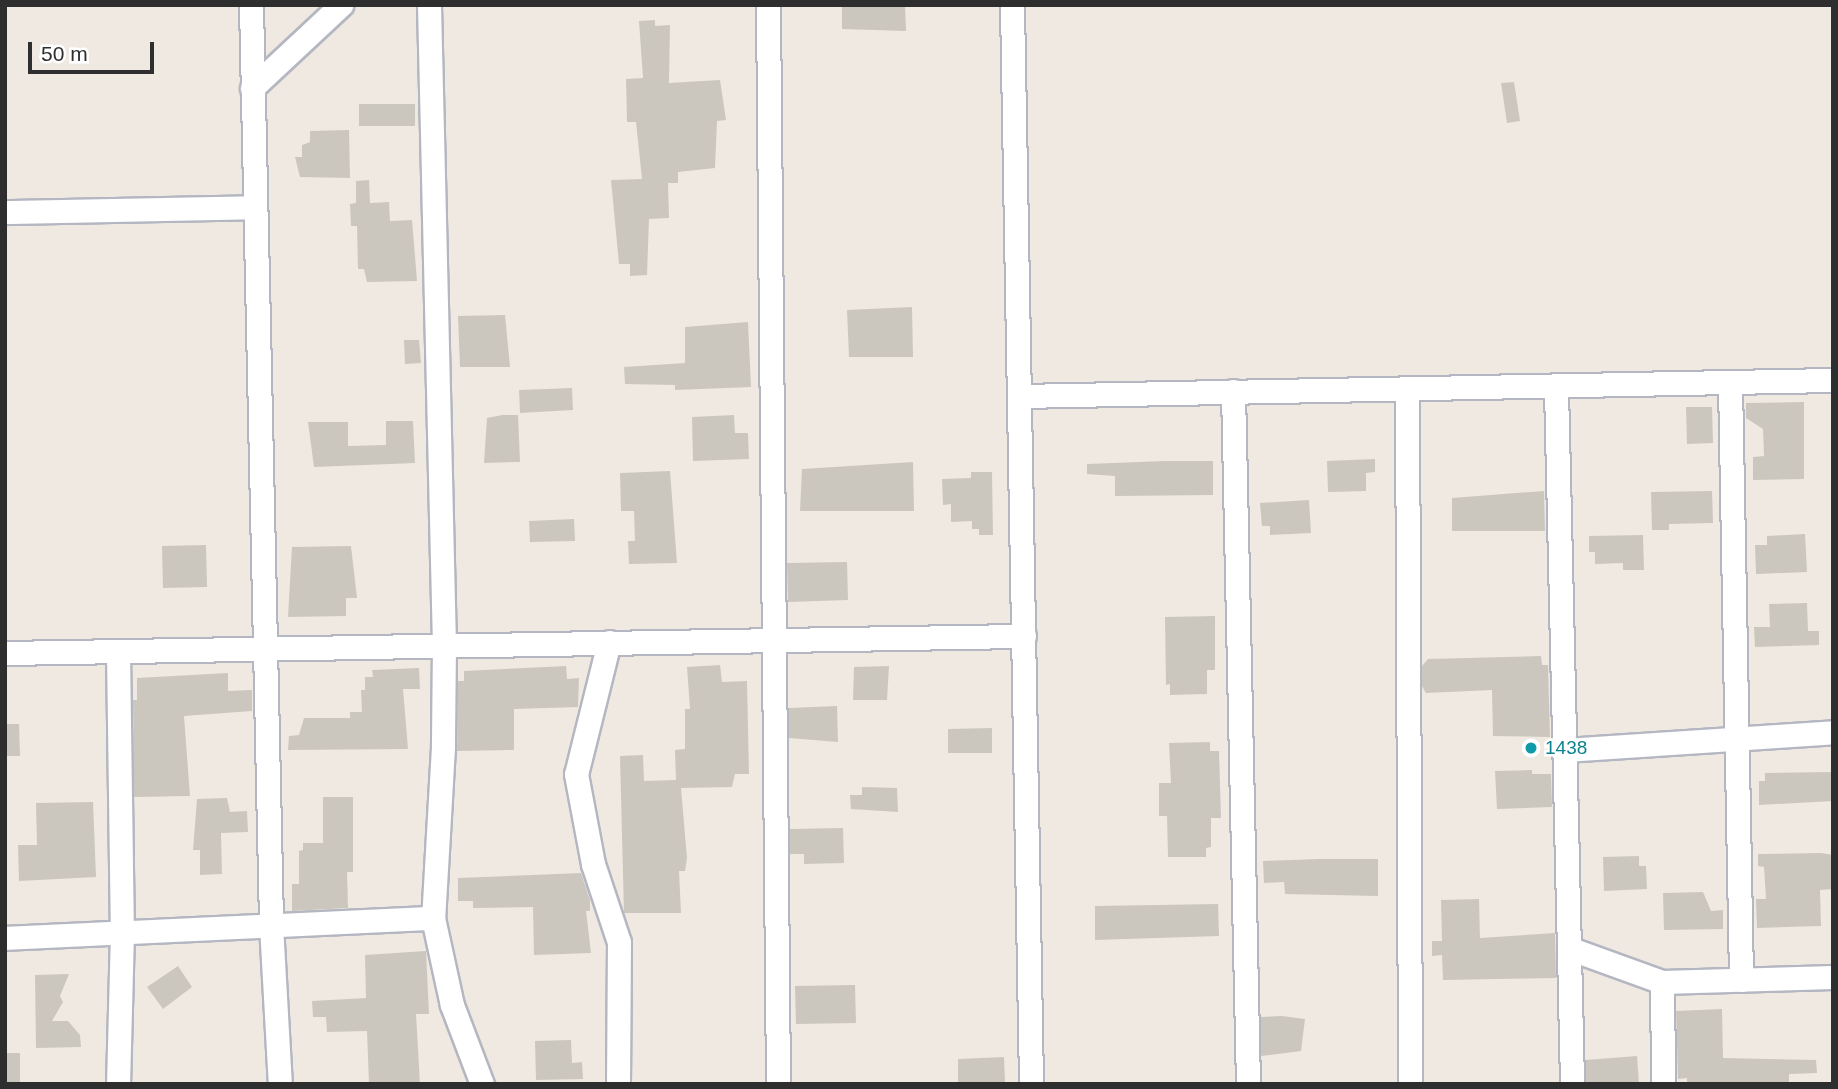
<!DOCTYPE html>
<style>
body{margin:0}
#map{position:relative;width:1838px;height:1089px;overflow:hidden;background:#efe9e1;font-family:Arial,sans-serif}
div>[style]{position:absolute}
.building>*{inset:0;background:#cbc7bf}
.roads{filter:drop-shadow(2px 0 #b4b7c1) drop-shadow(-2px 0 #b4b7c1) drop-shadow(0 2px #b4b7c1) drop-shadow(0 -2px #b4b7c1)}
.minor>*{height:23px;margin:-11.5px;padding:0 11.5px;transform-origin:11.5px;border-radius:11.5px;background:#fff}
.dots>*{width:19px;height:19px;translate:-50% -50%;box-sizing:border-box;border:4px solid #fff;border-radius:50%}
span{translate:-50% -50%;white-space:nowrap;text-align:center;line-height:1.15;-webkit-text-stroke:5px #fff;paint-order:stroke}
.culture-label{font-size:19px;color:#0d838f}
.left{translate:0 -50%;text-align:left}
.frame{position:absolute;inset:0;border:7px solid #2e2e2e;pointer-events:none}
.scale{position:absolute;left:28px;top:42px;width:126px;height:32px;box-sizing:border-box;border:4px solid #2e2e2e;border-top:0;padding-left:9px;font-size:21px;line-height:24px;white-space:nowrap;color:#2e2e2e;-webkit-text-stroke:5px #fff;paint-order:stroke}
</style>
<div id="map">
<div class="building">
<i style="clip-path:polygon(842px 5px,905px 5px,906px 31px,842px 29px)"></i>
<i style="clip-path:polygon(655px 20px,655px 26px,670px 25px,669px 83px,720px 80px,726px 120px,717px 121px,715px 168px,678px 172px,678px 183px,668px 183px,669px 218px,649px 219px,647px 275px,630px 276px,630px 264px,619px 264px,611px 180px,642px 179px,636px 122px,627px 122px,626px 79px,643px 78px,639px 21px)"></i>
<i style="clip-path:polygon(1514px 82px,1520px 121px,1507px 123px,1501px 83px)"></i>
<i style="clip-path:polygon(359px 104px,415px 104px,415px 126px,359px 126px)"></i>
<i style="clip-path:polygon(349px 130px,350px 178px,300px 177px,295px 157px,302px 157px,302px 145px,310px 142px,310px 131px)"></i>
<i style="clip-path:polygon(369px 180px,370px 203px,389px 202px,390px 221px,412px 220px,417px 281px,367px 282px,364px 269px,358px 269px,357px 226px,351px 226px,350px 204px,356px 203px,356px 181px)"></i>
<i style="clip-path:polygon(912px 307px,913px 357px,849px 357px,847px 310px)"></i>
<i style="clip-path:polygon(505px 315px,510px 367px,460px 367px,458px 316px)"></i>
<i style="clip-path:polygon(748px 322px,751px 387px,675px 390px,675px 385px,625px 384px,624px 367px,685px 363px,685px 327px)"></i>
<i style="clip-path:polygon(404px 340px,419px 340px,421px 363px,405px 364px)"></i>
<i style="clip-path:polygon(572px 388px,573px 410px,520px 413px,519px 390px)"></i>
<i style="clip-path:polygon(1804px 402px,1804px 479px,1753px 480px,1753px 457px,1764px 456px,1763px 429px,1746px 418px,1746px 403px)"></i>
<i style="clip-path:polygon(1686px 407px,1712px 407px,1713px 443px,1687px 444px)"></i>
<i style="clip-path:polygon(502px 415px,518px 415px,520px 462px,484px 463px,487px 418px)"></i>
<i style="clip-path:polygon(734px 415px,735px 433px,748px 433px,749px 459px,693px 461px,692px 417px)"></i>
<i style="clip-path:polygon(386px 421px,413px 421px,415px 463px,314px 467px,308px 422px,348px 422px,348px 446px,386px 445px)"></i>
<i style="clip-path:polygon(1375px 459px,1375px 472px,1366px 473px,1366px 491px,1328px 492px,1327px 461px)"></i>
<i style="clip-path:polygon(1165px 461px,1213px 461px,1213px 495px,1115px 496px,1115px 476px,1087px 474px,1087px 464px)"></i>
<i style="clip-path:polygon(913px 462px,914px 511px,800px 511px,802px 469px)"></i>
<i style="clip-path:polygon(670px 471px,677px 563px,629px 564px,628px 541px,635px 541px,634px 511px,621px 511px,620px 473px)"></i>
<i style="clip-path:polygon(971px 472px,992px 472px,993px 535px,979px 535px,979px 529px,972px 529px,972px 521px,951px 522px,951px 504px,943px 505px,942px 479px,971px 478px)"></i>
<i style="clip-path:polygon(1544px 491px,1545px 531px,1452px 531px,1452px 498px)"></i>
<i style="clip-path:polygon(1712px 491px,1713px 523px,1669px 524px,1669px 530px,1652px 530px,1651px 492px)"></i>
<i style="clip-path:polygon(1309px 500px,1311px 533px,1270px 535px,1270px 526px,1262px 526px,1260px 503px)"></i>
<i style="clip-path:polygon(574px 519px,575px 541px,530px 542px,529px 521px)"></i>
<i style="clip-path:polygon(1805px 534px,1807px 572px,1756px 574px,1755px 545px,1767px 545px,1767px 536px)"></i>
<i style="clip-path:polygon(1643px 535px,1644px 570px,1623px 570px,1623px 563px,1595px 564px,1595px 552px,1589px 552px,1589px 536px)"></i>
<i style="clip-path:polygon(206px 545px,207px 587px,163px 588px,162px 546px)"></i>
<i style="clip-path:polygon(351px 546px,357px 598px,346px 598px,346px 616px,288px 617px,292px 547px)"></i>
<i style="clip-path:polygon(847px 562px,848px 600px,788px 602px,787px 563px)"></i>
<i style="clip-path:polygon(1807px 603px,1808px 631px,1819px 631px,1819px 645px,1755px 647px,1754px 627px,1770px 627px,1769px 604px)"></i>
<i style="clip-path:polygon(1215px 616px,1215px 670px,1207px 670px,1207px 694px,1170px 695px,1170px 684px,1166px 685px,1165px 617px)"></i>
<i style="clip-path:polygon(1541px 656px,1542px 665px,1548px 665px,1550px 737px,1493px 736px,1492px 690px,1426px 693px,1422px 686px,1422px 666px,1428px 659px)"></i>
<i style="clip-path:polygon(720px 665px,722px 682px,747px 681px,749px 774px,735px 774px,732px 787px,681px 788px,687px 858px,685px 871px,679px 871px,681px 913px,624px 913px,620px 756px,643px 755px,644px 781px,676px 780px,675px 750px,685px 749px,685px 709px,690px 709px,687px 667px)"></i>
<i style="clip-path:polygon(566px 666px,567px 679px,579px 678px,578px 707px,514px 709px,514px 750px,457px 751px,458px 681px,464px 681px,464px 671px)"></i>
<i style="clip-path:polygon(889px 666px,887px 700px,853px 700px,854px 667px)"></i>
<i style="clip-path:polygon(419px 668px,420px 689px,403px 689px,408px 749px,288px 750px,289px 736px,299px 735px,304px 718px,350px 718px,350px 712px,362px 712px,361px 690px,365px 690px,365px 677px,373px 677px,372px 670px)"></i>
<i style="clip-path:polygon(228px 673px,228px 691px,252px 690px,252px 711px,184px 716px,190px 796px,134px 797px,133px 700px,137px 700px,137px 678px)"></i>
<i style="clip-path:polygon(837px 706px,838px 742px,789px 738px,789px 708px)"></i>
<i style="clip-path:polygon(5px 724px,19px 724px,20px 756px,5px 756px)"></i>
<i style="clip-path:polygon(992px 728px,992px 753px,948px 753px,948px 729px)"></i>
<i style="clip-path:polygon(1210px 742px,1210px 751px,1219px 751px,1221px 818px,1211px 818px,1211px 847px,1206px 848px,1206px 857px,1168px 857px,1167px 816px,1159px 816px,1159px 783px,1171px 783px,1169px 743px)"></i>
<i style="clip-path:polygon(1532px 770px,1532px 774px,1551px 774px,1552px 807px,1497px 809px,1495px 771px)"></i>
<i style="clip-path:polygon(1833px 772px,1833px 801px,1759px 805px,1759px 781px,1765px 781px,1765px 773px)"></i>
<i style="clip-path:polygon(862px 787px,897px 788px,898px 812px,851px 809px,850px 795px,862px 795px)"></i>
<i style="clip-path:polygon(323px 797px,353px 797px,353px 872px,347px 872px,348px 908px,292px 911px,292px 884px,299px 884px,299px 851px,303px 850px,303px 843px,323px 843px)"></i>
<i style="clip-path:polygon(227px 798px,230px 812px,247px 811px,248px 832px,221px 833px,222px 874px,200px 875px,200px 850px,193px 850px,197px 799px)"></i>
<i style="clip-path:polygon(93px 802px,96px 877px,19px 881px,18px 845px,37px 845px,36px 803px)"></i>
<i style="clip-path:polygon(843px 828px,844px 863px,804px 864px,804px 854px,790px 854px,790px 829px)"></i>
<i style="clip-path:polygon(1821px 853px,1833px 855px,1833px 889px,1820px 890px,1821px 926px,1757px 928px,1756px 899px,1766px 899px,1764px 867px,1758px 866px,1758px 854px)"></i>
<i style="clip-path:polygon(1639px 856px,1639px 866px,1646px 866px,1647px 889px,1604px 891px,1603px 857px)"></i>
<i style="clip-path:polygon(1319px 859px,1378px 859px,1378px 896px,1285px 894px,1284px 882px,1264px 883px,1263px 861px)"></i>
<i style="clip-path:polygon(581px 873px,590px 900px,590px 911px,586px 911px,591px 953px,534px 955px,533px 907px,473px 908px,473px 901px,458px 901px,458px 878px)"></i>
<i style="clip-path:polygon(1703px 892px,1711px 911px,1723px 910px,1723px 929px,1664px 930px,1663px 893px)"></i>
<i style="clip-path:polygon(1479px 899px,1480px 938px,1555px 933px,1556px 978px,1443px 980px,1442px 955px,1432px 956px,1432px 941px,1442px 941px,1441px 900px)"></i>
<i style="clip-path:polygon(1218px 904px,1219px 936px,1095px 940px,1095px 906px)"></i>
<i style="clip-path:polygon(426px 951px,429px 1014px,416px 1014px,420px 1084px,369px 1084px,367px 1031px,327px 1032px,326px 1017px,313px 1017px,312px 1001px,366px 998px,365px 955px)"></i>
<i style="clip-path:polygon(178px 966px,192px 987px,163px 1009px,147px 987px)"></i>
<i style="clip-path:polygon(69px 974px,60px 996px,63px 1002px,52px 1021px,68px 1021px,80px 1035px,81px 1047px,36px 1048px,35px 975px)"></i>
<i style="clip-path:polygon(855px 985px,856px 1023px,796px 1024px,795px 986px)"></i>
<i style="clip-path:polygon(1722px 1009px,1723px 1058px,1816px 1060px,1817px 1073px,1789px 1074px,1789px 1084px,1687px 1084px,1687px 1078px,1678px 1079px,1676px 1011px)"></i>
<i style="clip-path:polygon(1282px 1016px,1305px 1019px,1301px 1051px,1261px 1056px,1261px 1017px)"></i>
<i style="clip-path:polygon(571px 1040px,572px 1063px,582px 1062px,583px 1079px,536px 1080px,535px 1041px)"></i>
<i style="clip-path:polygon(5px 1053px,20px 1053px,20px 1084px,5px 1084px)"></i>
<i style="clip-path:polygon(1637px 1056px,1639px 1084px,1586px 1084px,1585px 1060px)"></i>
<i style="clip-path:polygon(1004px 1057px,1005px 1082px,958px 1084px,958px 1059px)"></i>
</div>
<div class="roads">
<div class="minor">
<i style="left:251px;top:5px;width:920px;rotate:88.75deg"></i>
<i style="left:271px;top:925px;width:159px;rotate:86.8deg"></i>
<i style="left:429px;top:5px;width:639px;rotate:88.66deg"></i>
<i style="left:444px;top:644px;width:103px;rotate:90.6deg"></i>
<i style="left:443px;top:747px;width:171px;rotate:93.3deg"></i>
<i style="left:433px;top:918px;width:89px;rotate:77.7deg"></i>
<i style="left:452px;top:1005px;width:85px;rotate:69.2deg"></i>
<i style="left:768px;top:5px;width:1079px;rotate:89.47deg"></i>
<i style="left:1012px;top:5px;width:1079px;rotate:88.99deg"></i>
<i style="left:252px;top:88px;width:122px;rotate:-43deg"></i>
<i style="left:5px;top:212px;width:250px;rotate:-1.1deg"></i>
<i style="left:1730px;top:383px;width:597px;rotate:88.94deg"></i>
<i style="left:1407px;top:388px;width:696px;rotate:89.75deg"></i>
<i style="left:1556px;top:388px;width:696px;rotate:88.68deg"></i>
<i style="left:1233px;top:391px;width:693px;rotate:88.76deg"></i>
<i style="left:1020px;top:396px;width:813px;rotate:-1.13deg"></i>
<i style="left:609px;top:642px;width:136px;rotate:104deg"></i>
<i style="left:576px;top:774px;width:92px;rotate:79.3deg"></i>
<i style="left:593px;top:864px;width:82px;rotate:71.6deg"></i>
<i style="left:619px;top:942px;width:142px;rotate:90.4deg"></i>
<i style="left:118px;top:652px;width:280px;rotate:89.2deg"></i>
<i style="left:122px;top:932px;width:152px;rotate:91.5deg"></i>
<i style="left:5px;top:653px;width:1019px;rotate:-0.96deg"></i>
<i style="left:1565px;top:750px;width:269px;rotate:-3.8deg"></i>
<i style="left:5px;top:938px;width:428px;rotate:-2.7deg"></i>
<i style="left:1571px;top:949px;width:97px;rotate:19.9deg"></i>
<i style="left:1662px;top:982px;width:171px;rotate:-1.7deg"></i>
<i style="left:1662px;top:982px;width:102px;rotate:89.4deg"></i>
</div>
</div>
<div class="dots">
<i style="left:1531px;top:748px;background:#0f9aa8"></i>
</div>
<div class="culture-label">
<span class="left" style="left:1545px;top:748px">1438</span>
</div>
<div class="frame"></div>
<div class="scale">50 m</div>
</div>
